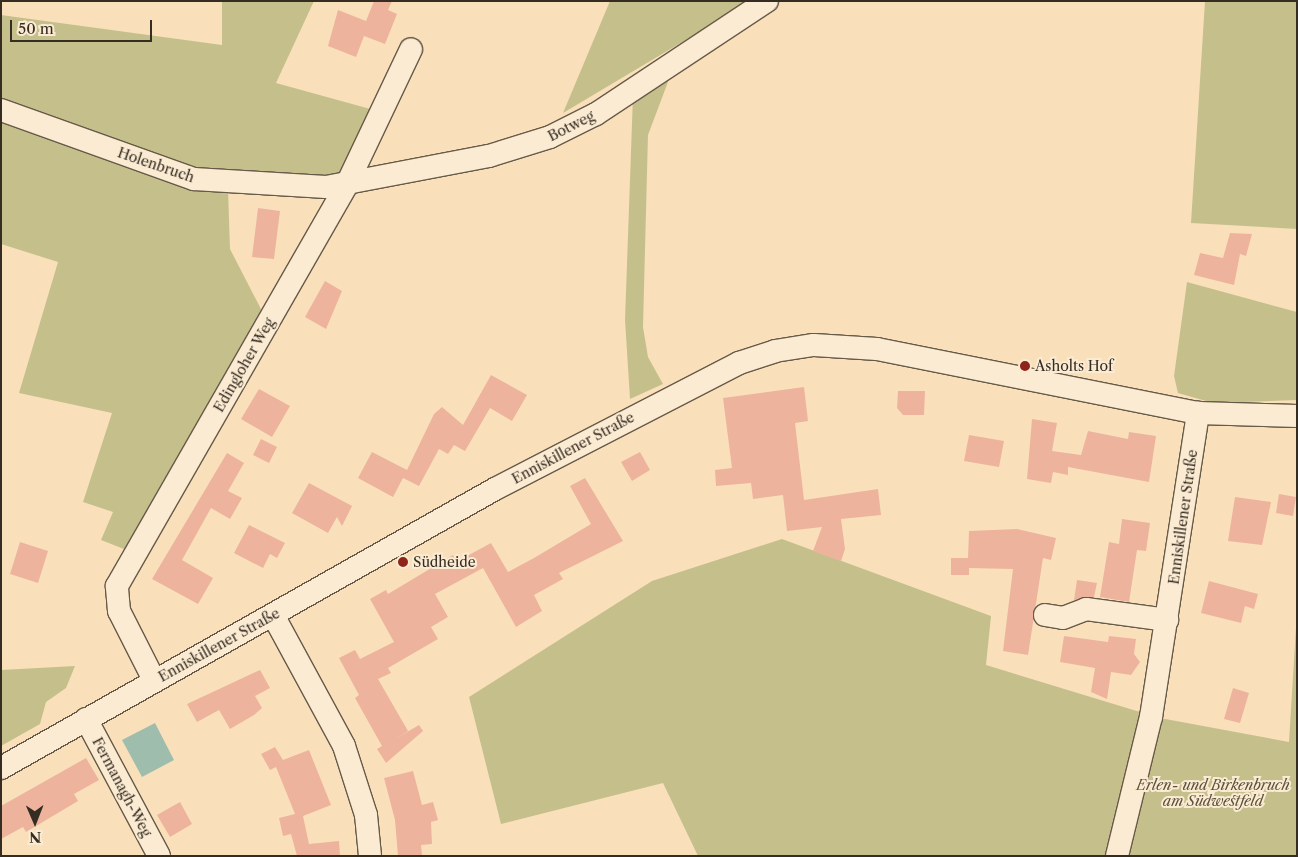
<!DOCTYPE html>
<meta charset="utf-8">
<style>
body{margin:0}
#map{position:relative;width:1298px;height:857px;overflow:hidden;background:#f9e0bb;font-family:"Libre Caslon Text",serif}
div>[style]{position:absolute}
.green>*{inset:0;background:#c5c08b}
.water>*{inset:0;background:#9ebdad}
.building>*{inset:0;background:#eeb39d}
.roads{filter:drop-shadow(1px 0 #675a48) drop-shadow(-1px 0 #675a48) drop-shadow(0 1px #675a48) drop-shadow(0 -1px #675a48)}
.minor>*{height:22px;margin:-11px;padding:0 11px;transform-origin:11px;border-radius:11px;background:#fbebd3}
.dots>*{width:14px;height:14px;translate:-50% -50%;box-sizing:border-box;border:2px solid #fbebd3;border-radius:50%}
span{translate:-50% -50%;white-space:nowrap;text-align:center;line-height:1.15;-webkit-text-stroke:4px #fbebd3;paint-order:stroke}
.street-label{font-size:14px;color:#362d22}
.poi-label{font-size:14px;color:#362d22}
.left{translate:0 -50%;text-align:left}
.park-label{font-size:14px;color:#5a523c;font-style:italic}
.frame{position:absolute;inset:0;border:2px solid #362d22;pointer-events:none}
.north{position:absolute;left:10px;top:797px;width:50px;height:50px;-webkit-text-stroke:4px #fbebd3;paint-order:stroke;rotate:179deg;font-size:14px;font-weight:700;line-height:20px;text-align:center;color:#362d22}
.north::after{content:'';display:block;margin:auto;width:18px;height:22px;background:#362d22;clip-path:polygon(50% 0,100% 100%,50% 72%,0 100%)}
.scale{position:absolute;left:10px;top:20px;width:142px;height:22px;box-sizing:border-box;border:2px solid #362d22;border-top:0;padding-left:6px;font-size:15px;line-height:18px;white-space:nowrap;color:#362d22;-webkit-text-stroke:4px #fbebd3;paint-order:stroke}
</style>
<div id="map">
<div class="green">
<i style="clip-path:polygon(222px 1px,314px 1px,276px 83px,374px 110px,342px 175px,329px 178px,194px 169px,1px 100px,1px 15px,222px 45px)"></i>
<i style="clip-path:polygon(610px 1px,751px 1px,563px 113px)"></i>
<i style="clip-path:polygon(1205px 1px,1297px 1px,1297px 229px,1191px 223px)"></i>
<i style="clip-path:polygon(671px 74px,648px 135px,643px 327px,648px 357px,663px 384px,630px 399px,625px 320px,633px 95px)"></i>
<i style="clip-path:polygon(1px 118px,228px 189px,230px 249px,263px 313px,129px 551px,101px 540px,113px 512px,83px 502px,112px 413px,19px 393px,58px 262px,1px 244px)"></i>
<i style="clip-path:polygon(1187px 282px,1297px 312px,1297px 400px,1213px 403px,1178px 393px,1174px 376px)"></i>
<i style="clip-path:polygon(782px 539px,991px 616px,986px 665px,1140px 712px,1107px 856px,698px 856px,663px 783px,501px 824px,469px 697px,652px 581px)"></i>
<i style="clip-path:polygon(1297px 611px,1297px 856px,1128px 856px,1160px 718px,1289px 742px)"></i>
<i style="clip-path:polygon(75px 666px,66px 688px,46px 702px,40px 724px,1px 746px,1px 670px)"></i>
</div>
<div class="water">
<i style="clip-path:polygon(155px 723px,174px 760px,142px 777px,122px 740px)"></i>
</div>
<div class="building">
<i style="clip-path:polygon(374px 1px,392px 1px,388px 10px,397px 14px,385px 44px,364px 36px,356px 57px,328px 46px,338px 10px,366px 21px)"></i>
<i style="clip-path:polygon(258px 208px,280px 211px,274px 259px,252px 257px)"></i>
<i style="clip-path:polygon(1230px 233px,1252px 234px,1246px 256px,1240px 254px,1234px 285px,1194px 275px,1200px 253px,1223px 258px)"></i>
<i style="clip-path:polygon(325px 281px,342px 291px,326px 329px,305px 317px)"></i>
<i style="clip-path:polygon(491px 375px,527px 395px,512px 421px,490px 408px,465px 451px,454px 445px,448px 454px,439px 449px,419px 486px,403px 478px,393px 497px,358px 478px,372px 452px,407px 470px,434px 414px,442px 407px,463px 425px)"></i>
<i style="clip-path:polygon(804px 387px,808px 421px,795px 423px,804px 500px,878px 489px,881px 515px,841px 519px,845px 549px,841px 561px,813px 551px,822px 527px,787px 531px,783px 495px,753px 499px,751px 483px,716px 486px,715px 470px,732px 468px,723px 398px)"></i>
<i style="clip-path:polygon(259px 389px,290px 406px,272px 437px,241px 419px)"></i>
<i style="clip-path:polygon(898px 391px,925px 391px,924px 415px,903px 415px,897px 408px)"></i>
<i style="clip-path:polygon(1032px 419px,1057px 423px,1052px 451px,1081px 455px,1088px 431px,1128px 439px,1129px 432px,1156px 436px,1149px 482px,1068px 467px,1068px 475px,1053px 472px,1051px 483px,1027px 479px)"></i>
<i style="clip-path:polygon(969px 435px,1004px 441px,999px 467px,964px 461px)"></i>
<i style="clip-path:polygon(261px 439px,277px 447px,269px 463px,253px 455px)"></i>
<i style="clip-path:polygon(640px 452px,650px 470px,632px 481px,621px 462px)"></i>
<i style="clip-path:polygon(227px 453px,244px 463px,228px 491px,242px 498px,230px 519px,211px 508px,182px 560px,213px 578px,198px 604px,152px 579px)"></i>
<i style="clip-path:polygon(585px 478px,623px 541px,559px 573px,563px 579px,534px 595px,542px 611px,516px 627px,483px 568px,435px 594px,448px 617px,431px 627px,438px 639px,388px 668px,391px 673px,378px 679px,408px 731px,395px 739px,419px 725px,423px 731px,386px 763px,377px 749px,382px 746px,355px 698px,359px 695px,339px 658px,355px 650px,360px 659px,394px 642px,370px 599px,386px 590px,388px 594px,453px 555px,456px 562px,491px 543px,508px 572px,534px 558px,591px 524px,570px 486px)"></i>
<i style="clip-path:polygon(309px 483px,352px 506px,342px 526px,337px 517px,328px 533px,292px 513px)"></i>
<i style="clip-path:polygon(1279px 494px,1296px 497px,1293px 516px,1276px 513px)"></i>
<i style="clip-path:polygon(1235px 497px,1271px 502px,1262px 545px,1228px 541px)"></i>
<i style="clip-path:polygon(1122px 519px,1150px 523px,1146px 551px,1137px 550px,1129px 602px,1100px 597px,1109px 542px,1119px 544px)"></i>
<i style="clip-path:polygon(249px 525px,285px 543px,277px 558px,270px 554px,263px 568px,234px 553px)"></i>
<i style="clip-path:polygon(1017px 529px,1056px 538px,1051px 560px,1043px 558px,1028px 655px,1003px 651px,1013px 569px,969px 568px,969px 575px,951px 575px,951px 558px,968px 558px,969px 531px)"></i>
<i style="clip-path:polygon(20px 542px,48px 551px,38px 583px,10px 574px)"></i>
<i style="clip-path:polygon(1077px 580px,1097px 583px,1094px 597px,1074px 600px)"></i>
<i style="clip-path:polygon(1209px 581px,1258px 594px,1254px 609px,1245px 606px,1241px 623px,1201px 613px)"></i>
<i style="clip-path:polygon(1064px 636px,1108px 642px,1109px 636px,1136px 639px,1134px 654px,1140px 662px,1131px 675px,1111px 672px,1107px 699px,1091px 692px,1095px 668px,1060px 662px)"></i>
<i style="clip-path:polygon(260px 670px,270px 688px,255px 696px,262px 708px,254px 715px,230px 729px,219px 710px,197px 722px,187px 704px)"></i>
<i style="clip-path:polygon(1233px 688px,1249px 693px,1240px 723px,1224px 719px)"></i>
<i style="clip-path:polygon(275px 747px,283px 760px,309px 750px,331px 805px,303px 816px,309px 844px,339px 841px,340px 856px,297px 856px,291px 834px,283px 836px,279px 818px,295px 814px,276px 767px,270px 770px,261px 754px)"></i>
<i style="clip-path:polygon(86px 758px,99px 780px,74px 794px,78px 801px,26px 832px,23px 827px,1px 839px,1px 806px)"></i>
<i style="clip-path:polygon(413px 771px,422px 805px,433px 802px,438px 820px,431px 822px,432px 844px,421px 845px,422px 856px,398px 856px,395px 820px,384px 778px)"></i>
<i style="clip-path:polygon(180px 802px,192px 824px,170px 837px,157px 815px)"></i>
</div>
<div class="roads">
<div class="minor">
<i style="left:1px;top:110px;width:205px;rotate:19.7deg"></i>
<i style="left:194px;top:179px;width:132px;rotate:3.5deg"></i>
<i style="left:326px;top:187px;width:166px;rotate:-10.8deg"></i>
<i style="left:489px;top:156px;width:64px;rotate:-17.3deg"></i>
<i style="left:550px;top:137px;width:51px;rotate:-26.6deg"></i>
<i style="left:596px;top:114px;width:205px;rotate:-33.5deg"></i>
<i style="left:273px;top:615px;width:149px;rotate:61.5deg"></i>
<i style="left:344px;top:746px;width:72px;rotate:72.3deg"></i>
<i style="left:366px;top:815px;width:41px;rotate:84.4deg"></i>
<i style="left:1045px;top:615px;width:18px;rotate:9deg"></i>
<i style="left:1063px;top:618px;width:25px;rotate:-21deg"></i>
<i style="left:1086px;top:609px;width:82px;rotate:7.7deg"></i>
<i style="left:154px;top:680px;width:77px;rotate:-116.9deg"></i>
<i style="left:119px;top:611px;width:25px;rotate:-95deg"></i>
<i style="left:117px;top:586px;width:463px;rotate:-60.2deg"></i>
<i style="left:347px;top:184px;width:149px;rotate:-64.6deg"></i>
<i style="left:86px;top:719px;width:155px;rotate:61.9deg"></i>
<i style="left:1px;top:768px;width:567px;rotate:-29.46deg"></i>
<i style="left:495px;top:489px;width:275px;rotate:-27.3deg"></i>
<i style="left:739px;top:363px;width:38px;rotate:-18deg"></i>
<i style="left:775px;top:351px;width:39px;rotate:-9deg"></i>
<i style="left:814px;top:345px;width:63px;rotate:3.6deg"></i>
<i style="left:877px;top:349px;width:327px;rotate:11.3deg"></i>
<i style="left:1198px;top:413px;width:99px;rotate:1.7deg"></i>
<i style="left:1117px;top:856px;width:143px;rotate:-76.3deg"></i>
<i style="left:1151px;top:717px;width:308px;rotate:-81.2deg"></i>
</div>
</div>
<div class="dots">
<i style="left:1025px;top:366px;background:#8f2418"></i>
<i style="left:403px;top:562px;background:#8f2418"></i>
</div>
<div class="street-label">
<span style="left:571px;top:126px;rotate:-27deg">Botweg</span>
<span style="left:156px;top:165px;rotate:19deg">Holenbruch</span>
<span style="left:244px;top:365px;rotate:-60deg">Edingloher Weg</span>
<span style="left:573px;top:448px;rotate:-28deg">Enniskillener Straße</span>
<span style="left:1183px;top:517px;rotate:-82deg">Enniskillener Straße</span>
<span style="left:219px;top:645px;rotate:-29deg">Enniskillener Straße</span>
<span style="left:122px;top:787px;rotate:62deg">Fermanagh-Weg</span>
</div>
<div class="poi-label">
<span class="left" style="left:1035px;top:366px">Asholts Hof</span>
<span class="left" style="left:413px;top:562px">Südheide</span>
</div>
<div class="park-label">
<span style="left:1213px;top:793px">Erlen- und Birkenbruch<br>am Südwestfeld</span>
</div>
<div class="frame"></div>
<div class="north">N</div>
<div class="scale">50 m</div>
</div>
